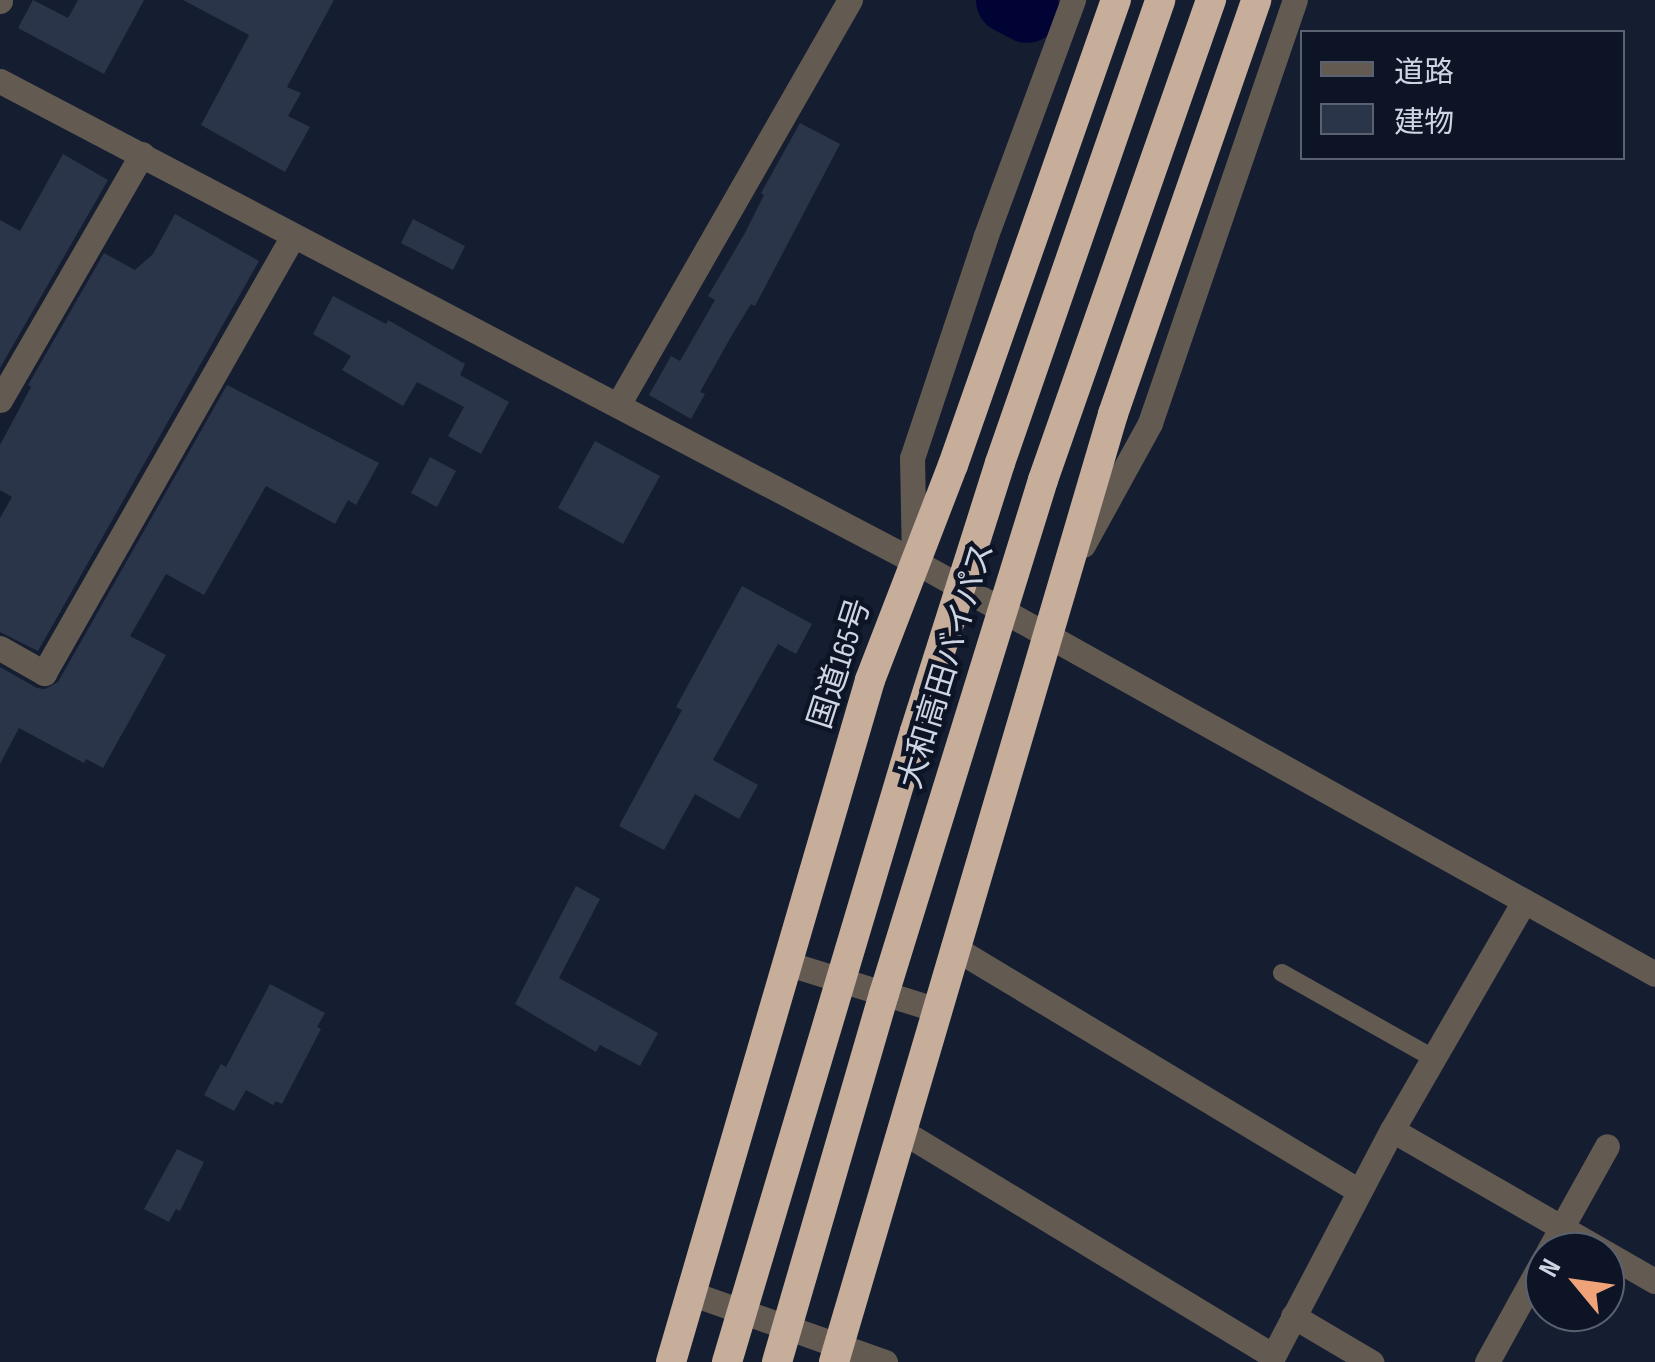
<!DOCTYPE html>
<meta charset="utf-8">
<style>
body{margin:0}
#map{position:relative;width:1655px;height:1362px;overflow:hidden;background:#151d30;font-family:"Sofia Sans Condensed","Noto Sans JP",sans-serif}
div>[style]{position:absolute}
.river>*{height:65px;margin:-32.5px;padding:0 32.5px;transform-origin:32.5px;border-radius:32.5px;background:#000334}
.building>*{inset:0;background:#2b3549}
.lane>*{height:18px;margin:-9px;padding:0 9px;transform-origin:9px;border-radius:9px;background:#635a52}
.street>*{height:25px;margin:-12.5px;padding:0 12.5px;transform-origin:12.5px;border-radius:12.5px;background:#635a52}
.highway>*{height:30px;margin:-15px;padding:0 15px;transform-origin:15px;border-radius:15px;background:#c6ae9b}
.highway-bridge>*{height:30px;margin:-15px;padding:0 15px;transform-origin:15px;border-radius:15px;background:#c6ae9b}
span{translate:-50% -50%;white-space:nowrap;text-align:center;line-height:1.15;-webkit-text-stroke:9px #0c1426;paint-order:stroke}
.street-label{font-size:32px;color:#ced5e2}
.legend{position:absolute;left:1300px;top:30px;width:325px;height:130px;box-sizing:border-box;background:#0c1426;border:2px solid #5a6171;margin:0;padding:12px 18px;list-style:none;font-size:30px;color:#ced5e2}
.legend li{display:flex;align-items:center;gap:20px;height:50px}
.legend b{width:50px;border:2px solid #5a6171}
.north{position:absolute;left:1525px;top:1232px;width:100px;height:100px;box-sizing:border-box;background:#0c1426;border:2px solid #5a6171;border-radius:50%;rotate:299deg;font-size:28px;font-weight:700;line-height:40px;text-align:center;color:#ced5e2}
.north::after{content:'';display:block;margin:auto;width:35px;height:45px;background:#f0a279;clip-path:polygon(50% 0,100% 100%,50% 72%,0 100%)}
</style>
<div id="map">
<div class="river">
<i style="left:1008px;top:0;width:21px;rotate:28deg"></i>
</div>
<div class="building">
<i style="clip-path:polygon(33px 0,68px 18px,78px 0,144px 0,104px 74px,18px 28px)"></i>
<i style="clip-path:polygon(183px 0,334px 0,287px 87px,301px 93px,288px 116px,310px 127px,285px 172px,201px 125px,249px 35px)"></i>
<i style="clip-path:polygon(800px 123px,840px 144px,755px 306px,751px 304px,732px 335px,700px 392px,705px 394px,691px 419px,649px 395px,671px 356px,680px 361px,715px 300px,708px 296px,745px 233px,764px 195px,761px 193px)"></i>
<i style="clip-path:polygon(63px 154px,108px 180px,0 368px,0 220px,20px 231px)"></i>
<i style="clip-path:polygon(175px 214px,259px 261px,38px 651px,0 632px,0 518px,12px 497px,0 490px,0 445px,31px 387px,28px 385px,104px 253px,135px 270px,153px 254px)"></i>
<i style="clip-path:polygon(413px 219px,465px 246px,453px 270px,401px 243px)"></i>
<i style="clip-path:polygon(333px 296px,386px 324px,388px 320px,465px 364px,460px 375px,509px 402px,481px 454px,448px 436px,464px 407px,417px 382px,403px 406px,342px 370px,351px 356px,313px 334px)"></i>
<i style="clip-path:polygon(227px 385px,379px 463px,356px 505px,348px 500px,335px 524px,266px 486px,204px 595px,166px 574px,130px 636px,166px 655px,103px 768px,86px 759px,84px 763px,19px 728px,0 764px,0 667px,37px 688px,45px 689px,58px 682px)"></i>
<i style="clip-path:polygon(595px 441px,660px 476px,623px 544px,558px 508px)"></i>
<i style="clip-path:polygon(430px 457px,456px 471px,437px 507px,411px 493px)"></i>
<i style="clip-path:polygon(742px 586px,812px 624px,796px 654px,778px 644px,713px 760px,758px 785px,739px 819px,695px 794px,664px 850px,619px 826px,682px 710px,676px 707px)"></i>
<i style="clip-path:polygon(576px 886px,600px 899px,559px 978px,658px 1033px,640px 1066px,600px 1045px,596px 1052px,515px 1004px)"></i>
<i style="clip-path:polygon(270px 984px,325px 1013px,317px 1027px,321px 1029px,282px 1104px,276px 1101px,273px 1105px,246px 1090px,234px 1111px,204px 1095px,221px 1064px,226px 1067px)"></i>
<i style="clip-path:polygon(177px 1149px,204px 1162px,180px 1211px,176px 1209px,169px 1222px,144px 1209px)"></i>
</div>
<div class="lane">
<i style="left:1282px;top:973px;width:173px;rotate:29.4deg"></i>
</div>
<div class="street">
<i style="left:0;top:1px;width:1px;rotate:-90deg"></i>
<i style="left:0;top:81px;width:1032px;rotate:27.71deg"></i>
<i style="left:914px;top:561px;width:848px;rotate:29.13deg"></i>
<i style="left:0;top:400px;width:284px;rotate:-60deg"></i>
<i style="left:619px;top:403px;width:465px;rotate:-60.2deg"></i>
<i style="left:1083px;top:545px;width:139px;rotate:-61.2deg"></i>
<i style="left:1150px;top:423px;width:447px;rotate:-71.1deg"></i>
<i style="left:914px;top:561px;width:103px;rotate:-91.1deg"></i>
<i style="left:912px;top:458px;width:232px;rotate:-71.6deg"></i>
<i style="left:985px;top:238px;width:254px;rotate:-69.7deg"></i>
<i style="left:0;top:648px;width:51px;rotate:29.6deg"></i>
<i style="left:44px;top:673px;width:503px;rotate:-60.33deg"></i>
<i style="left:953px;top:947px;width:474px;rotate:31deg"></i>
<i style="left:786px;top:963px;width:156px;rotate:17.2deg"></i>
<i style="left:900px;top:1130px;width:436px;rotate:31.2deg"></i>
<i style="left:1392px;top:1130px;width:303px;rotate:29.9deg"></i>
<i style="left:1548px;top:1252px;width:121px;rotate:-60.9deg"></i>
<i style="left:690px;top:1293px;width:207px;rotate:19.5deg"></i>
<i style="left:1293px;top:1316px;width:91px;rotate:30.5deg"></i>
<i style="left:1270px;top:1362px;width:262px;rotate:-62.3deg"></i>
<i style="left:1392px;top:1130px;width:264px;rotate:-60deg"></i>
<i style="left:1487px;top:1362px;width:120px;rotate:-61.1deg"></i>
</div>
<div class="highway">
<i style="left:671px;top:1362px;width:710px;rotate:-73.73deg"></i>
<i style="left:870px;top:680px;width:230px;rotate:-68.9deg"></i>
<i style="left:953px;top:465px;width:493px;rotate:-70.7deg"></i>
<i style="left:834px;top:1362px;width:988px;rotate:-73.6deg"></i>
<i style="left:1113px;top:414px;width:438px;rotate:-70.9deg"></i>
</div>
<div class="highway-bridge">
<i style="left:727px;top:1362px;width:658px;rotate:-73.41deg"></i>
<i style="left:915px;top:731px;width:281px;rotate:-72.4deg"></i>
<i style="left:1000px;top:463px;width:490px;rotate:-70.9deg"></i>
<i style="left:777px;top:1362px;width:383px;rotate:-73.8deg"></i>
<i style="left:884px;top:994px;width:538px;rotate:-72.81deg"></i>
<i style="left:1043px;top:480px;width:509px;rotate:-70.71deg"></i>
</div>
<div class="street-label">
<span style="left:841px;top:664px;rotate:-72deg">国道165号</span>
<span style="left:948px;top:666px;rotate:-73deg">大和高田バイパス</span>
</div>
<ul class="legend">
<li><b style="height:12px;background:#635a52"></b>道路</li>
<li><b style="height:28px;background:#2b3549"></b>建物</li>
</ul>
<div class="north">N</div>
</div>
